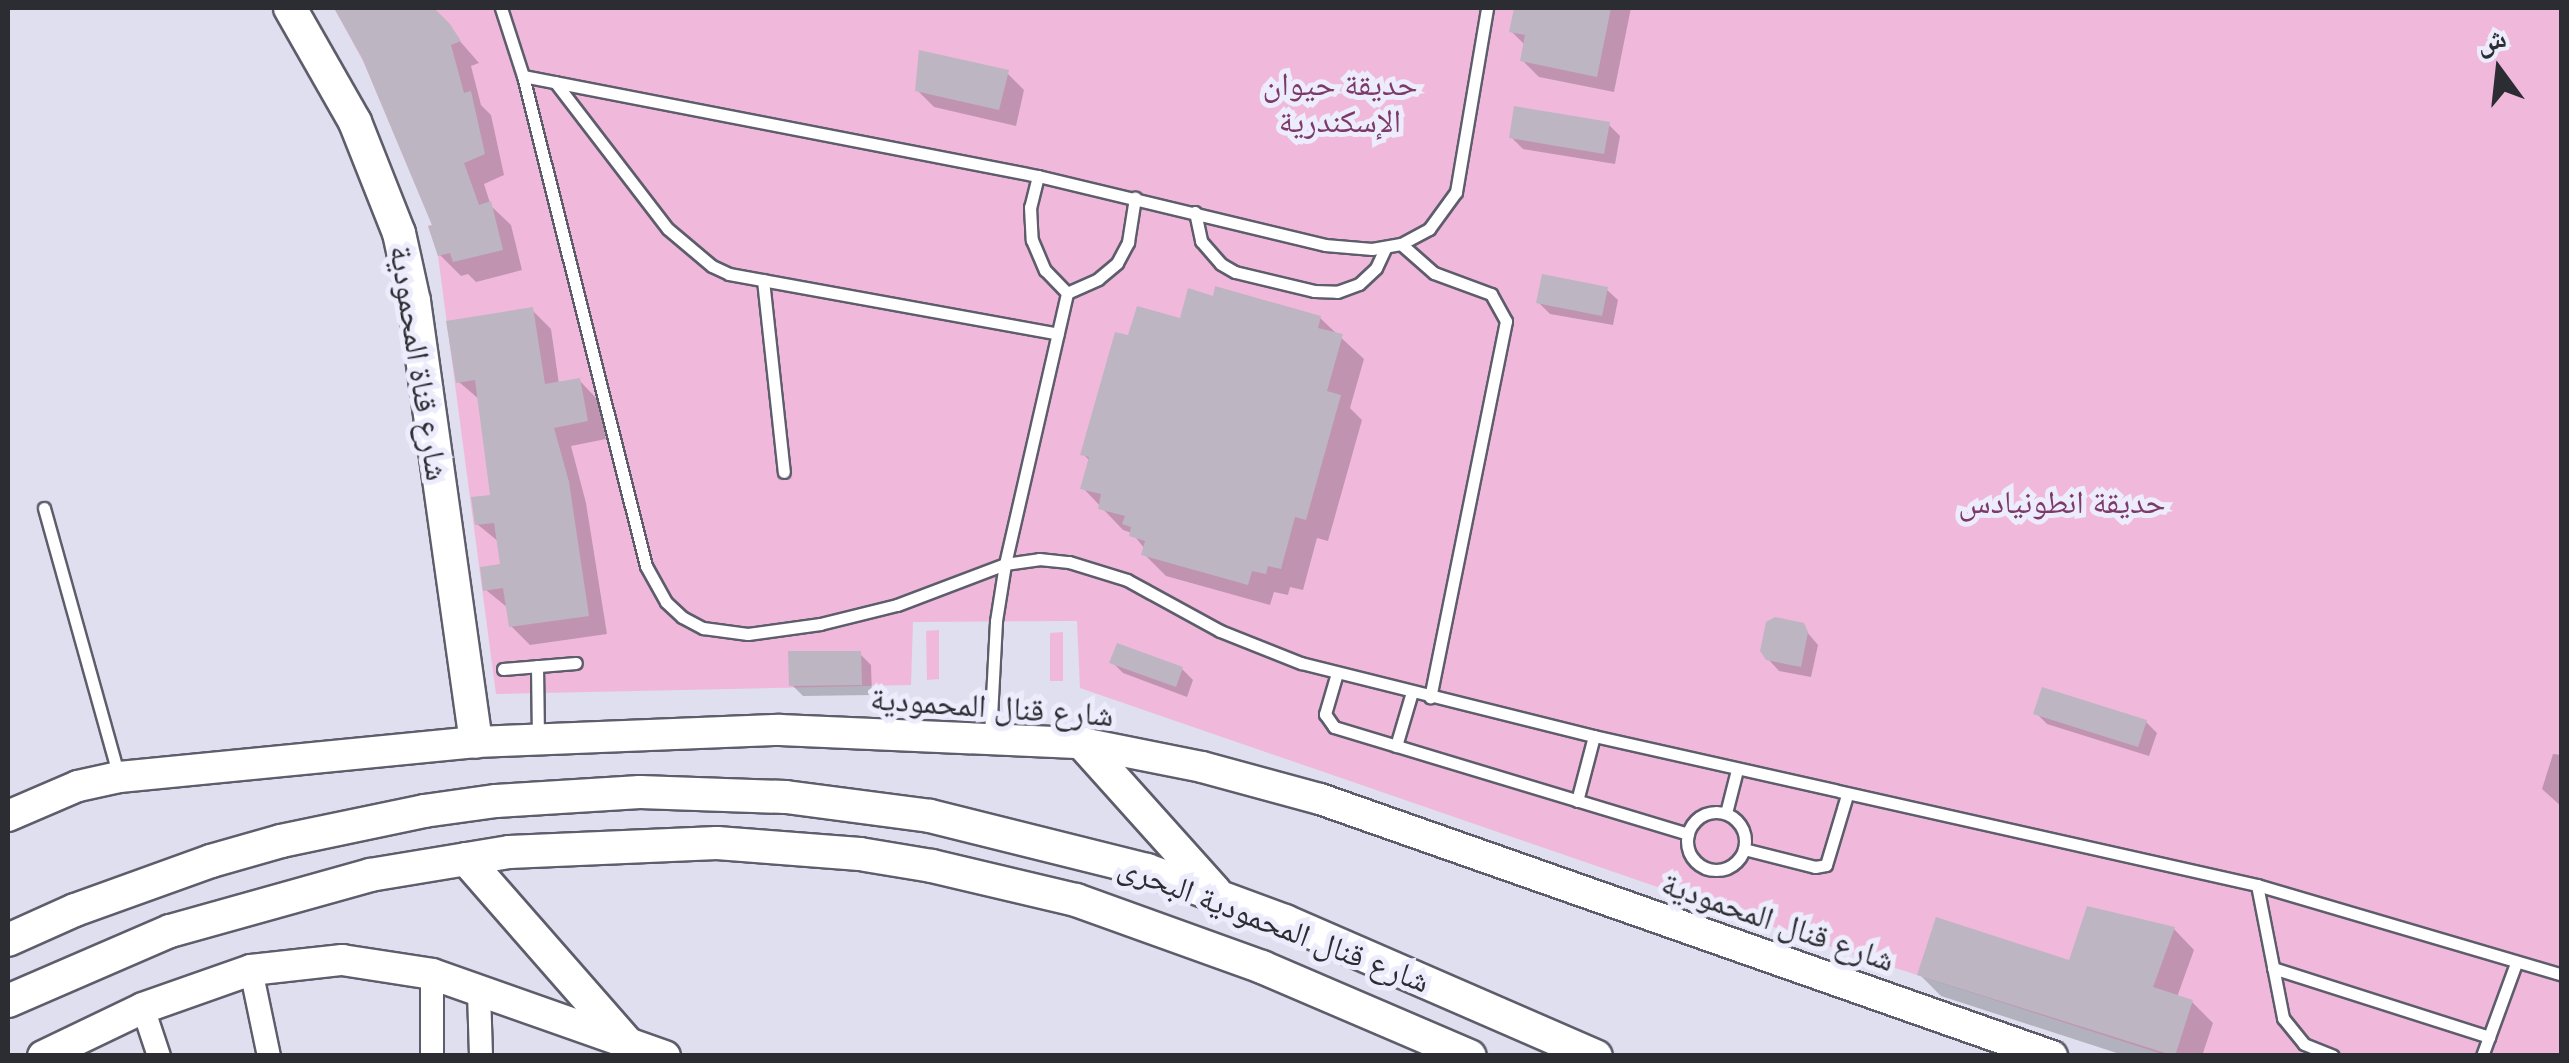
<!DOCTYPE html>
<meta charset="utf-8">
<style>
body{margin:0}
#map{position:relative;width:2569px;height:1063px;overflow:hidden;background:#dfdfef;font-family:"DM Sans","Noto Naskh Arabic",sans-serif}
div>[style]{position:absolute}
.green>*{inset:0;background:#f0b9dc}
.shadow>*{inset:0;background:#0003}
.building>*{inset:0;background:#beb5c3}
.roads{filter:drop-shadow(2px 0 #5d5d6b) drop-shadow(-2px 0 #5d5d6b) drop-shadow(0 2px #5d5d6b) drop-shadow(0 -2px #5d5d6b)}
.service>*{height:11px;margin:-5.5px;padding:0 5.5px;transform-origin:5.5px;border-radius:5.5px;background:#fff}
.service>.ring{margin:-5.5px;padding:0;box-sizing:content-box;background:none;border:11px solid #fff;border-radius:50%}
.minor>*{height:22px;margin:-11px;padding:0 11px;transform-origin:11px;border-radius:11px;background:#fff}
.tertiary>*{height:30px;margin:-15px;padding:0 15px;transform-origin:15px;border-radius:15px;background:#fff}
.secondary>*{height:32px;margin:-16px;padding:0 16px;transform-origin:16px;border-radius:16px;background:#fff}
span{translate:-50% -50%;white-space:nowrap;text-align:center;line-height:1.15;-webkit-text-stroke:10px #ececfc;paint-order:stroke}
.park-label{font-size:32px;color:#7d3a69}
.street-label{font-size:32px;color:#2c2c33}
.frame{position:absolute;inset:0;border:10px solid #2c2c33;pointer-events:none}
.north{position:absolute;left:2449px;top:20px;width:100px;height:100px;-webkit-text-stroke:8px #ececfc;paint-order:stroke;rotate:345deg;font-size:28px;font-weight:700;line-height:40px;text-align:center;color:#2c2c33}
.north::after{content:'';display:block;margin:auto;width:35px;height:45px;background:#2c2c33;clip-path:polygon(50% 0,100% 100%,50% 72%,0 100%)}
</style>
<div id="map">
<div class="green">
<i style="clip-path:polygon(334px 8px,2561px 8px,2561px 1055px,2165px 1055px,1855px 955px,1080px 688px,1077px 621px,913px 622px,911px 685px,496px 694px,438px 256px,428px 226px,432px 225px,364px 63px)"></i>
<i style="clip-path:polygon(939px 630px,939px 679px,927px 680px,926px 631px)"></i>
<i style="clip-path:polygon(1063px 632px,1063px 681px,1050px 681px,1050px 633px)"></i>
</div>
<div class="shadow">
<i style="clip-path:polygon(337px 8px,431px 8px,479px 63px,471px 66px,481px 105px,491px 115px,504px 175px,484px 184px,491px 206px,511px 225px,522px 270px,476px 282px,468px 274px,461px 276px,440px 255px,435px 227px,364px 57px)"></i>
<i style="clip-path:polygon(1516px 8px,1631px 8px,1614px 92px,1539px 77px,1522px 60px,1526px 46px,1511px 31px)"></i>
<i style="clip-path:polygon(1007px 73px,1024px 90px,1016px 126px,934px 107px,917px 90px)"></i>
<i style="clip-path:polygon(1609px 125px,1620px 136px,1615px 164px,1523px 149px,1512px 138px)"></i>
<i style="clip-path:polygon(1606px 289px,1618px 300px,1613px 325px,1550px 314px,1539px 303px)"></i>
<i style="clip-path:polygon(532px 310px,551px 329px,559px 384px,579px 380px,597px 399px,606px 439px,571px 446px,586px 503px,607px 634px,530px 645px,511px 626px,508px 608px,486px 590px,502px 566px,499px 542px,477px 524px,493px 497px,480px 400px,459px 382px)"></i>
<i style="clip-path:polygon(1320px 318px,1364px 359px,1350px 408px,1362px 420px,1328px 541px,1317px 538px,1303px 590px,1290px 587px,1288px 595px,1274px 592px,1270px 605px,1166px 576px,1144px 554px,1145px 549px,1132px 533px,1123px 530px,1083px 488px,1090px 461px,1083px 454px,1130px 339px,1181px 321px)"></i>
<i style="clip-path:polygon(1802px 626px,1818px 645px,1811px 677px,1779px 671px,1768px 659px)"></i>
<i style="clip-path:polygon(860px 654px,871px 665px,872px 695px,803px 696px,792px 685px)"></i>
<i style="clip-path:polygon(1112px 662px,1182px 669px,1193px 680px,1187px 697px,1123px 673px)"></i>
<i style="clip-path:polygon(2036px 713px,2146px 722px,2157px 733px,2149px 756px,2047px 724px)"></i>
<i style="clip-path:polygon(2553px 754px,2562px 755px,2562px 807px,2542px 789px)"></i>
<i style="clip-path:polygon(2174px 929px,2194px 950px,2177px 997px,2192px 1002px,2213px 1023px,2202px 1056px,2126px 1056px,1941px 996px,1920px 975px,2071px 963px)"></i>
</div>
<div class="building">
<i style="clip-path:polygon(334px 8px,434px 8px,450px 24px,461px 41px,451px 45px,464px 93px,471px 91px,485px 154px,464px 163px,479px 205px,491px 201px,503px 250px,453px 262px,450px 253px,438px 256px,428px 226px,432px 225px,362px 58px)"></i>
<i style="clip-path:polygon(1514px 8px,1611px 8px,1597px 77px,1520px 61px,1525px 35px,1509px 32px)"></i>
<i style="clip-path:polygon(919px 50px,1009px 70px,999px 110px,915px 91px)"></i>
<i style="clip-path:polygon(1514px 106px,1610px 122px,1604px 154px,1509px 138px)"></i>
<i style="clip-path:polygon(1542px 274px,1608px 287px,1602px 316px,1536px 303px)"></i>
<i style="clip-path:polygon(1215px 286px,1321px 316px,1318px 328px,1343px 334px,1327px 391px,1341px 395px,1306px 520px,1295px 517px,1281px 569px,1268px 566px,1266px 574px,1252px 571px,1248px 585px,1141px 555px,1145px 541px,1129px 536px,1131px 527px,1122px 524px,1125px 516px,1098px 509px,1101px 494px,1080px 489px,1089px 457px,1080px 455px,1115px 332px,1128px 335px,1137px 306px,1180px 318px,1188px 288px,1213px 296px)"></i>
<i style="clip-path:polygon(533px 307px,545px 384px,580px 378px,588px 421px,554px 428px,569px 482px,589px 616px,509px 627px,503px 588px,483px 591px,480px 567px,500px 564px,494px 523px,475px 525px,471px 497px,490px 495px,475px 380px,456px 383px,446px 321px)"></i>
<i style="clip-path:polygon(1775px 617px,1804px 623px,1808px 632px,1801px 667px,1766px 660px,1760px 651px,1766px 622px)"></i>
<i style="clip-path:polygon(1117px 643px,1183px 667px,1176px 687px,1109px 663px)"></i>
<i style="clip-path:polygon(788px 651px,861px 651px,862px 685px,789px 686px)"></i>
<i style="clip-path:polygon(2042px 687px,2147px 720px,2138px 747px,2033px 714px)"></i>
<i style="clip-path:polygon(2087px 906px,2175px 927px,2153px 987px,2193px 1000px,2175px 1056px,1917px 975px,1936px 917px,2069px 960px)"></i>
</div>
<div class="roads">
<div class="service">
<i style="left:501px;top:8px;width:71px;rotate:72.1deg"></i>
<i style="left:523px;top:76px;width:505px;rotate:75.91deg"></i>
<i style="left:646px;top:566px;width:41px;rotate:60.9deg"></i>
<i style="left:666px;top:602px;width:22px;rotate:43deg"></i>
<i style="left:682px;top:617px;width:24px;rotate:28deg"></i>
<i style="left:703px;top:628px;width:45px;rotate:7.6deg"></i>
<i style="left:748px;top:634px;width:73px;rotate:-7.9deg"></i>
<i style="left:820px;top:624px;width:79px;rotate:-13.9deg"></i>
<i style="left:897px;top:605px;width:116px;rotate:-20.8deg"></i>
<i style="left:1005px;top:564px;width:34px;rotate:-8deg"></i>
<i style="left:1039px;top:559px;width:30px;rotate:6deg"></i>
<i style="left:1069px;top:562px;width:61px;rotate:17.2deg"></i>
<i style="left:1127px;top:580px;width:106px;rotate:28.7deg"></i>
<i style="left:1220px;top:631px;width:87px;rotate:21.6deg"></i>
<i style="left:1301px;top:663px;width:302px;rotate:14deg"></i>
<i style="left:1594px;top:736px;width:680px;rotate:12.67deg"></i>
<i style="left:2257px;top:885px;width:318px;rotate:16.4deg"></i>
<i style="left:523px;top:76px;width:525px;rotate:10.99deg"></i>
<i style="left:1038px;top:176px;width:295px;rotate:13.5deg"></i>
<i style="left:1325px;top:245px;width:47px;rotate:4.9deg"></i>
<i style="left:1372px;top:249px;width:29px;rotate:-10deg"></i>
<i style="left:1401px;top:244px;width:32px;rotate:-28deg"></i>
<i style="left:1429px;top:229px;width:46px;rotate:-53.9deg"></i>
<i style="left:1456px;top:192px;width:187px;rotate:-80.4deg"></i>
<i style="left:555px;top:82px;width:185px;rotate:52.5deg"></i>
<i style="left:668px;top:229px;width:57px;rotate:40.1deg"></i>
<i style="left:712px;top:266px;width:19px;rotate:25deg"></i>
<i style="left:729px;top:274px;width:334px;rotate:10.3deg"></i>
<i style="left:1038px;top:176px;width:32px;rotate:104deg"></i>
<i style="left:1030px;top:207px;width:33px;rotate:87deg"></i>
<i style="left:1032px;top:240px;width:33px;rotate:67deg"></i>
<i style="left:1045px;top:270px;width:32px;rotate:46deg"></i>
<i style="left:1195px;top:212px;width:30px;rotate:78deg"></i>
<i style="left:1201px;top:241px;width:30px;rotate:49deg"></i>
<i style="left:1221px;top:264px;width:16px;rotate:30deg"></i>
<i style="left:1235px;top:272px;width:81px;rotate:13.5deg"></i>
<i style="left:1314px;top:291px;width:23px;rotate:2deg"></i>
<i style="left:1337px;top:292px;width:23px;rotate:-20deg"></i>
<i style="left:1359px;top:284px;width:23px;rotate:-43deg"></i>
<i style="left:1376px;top:268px;width:23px;rotate:-65deg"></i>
<i style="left:1401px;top:244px;width:44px;rotate:41.3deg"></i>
<i style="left:1434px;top:273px;width:61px;rotate:20.2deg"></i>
<i style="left:1491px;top:294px;width:31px;rotate:61deg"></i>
<i style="left:1506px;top:321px;width:384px;rotate:101.4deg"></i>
<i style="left:763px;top:280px;width:193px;rotate:83.8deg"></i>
<i style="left:1067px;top:293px;width:34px;rotate:-24deg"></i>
<i style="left:1098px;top:279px;width:25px;rotate:-40deg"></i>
<i style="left:1117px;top:263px;width:24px;rotate:-62deg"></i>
<i style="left:1128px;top:242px;width:45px;rotate:-81deg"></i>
<i style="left:44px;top:508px;width:279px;rotate:74.4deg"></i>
<i style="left:537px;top:666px;width:72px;rotate:89.2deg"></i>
<i style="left:503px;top:669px;width:73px;rotate:-4.7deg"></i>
<i style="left:1337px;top:673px;width:43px;rotate:106.3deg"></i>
<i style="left:1325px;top:714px;width:16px;rotate:55deg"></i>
<i style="left:1334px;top:727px;width:370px;rotate:16.8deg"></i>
<i style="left:990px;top:736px;width:115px;rotate:-87deg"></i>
<i style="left:996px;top:621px;width:58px;rotate:-81deg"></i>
<i style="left:1005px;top:564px;width:278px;rotate:-77.1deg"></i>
<i style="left:1396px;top:746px;width:56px;rotate:-73.5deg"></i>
<i style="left:1577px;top:801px;width:67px;rotate:-75.3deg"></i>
<i class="ring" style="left:1687px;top:812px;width:47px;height:47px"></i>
<i style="left:1726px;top:813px;width:44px;rotate:-75.7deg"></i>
<i style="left:1744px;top:849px;width:73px;rotate:14.2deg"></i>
<i style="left:1815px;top:867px;width:11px;rotate:-10deg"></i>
<i style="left:1826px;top:865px;width:73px;rotate:-73.3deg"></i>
<i style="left:2257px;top:885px;width:136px;rotate:78.9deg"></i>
<i style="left:2283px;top:1018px;width:33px;rotate:51deg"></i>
<i style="left:2304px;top:1044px;width:31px;rotate:22deg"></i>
<i style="left:2273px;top:968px;width:227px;rotate:17.7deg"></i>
<i style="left:2482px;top:1056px;width:99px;rotate:-69.9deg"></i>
</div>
<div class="minor">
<i style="left:251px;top:970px;width:88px;rotate:78.2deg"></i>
<i style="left:432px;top:974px;width:82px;rotate:90deg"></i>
<i style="left:479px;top:992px;width:64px;rotate:88.2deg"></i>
<i style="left:143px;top:1008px;width:51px;rotate:71.6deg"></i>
</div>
<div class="tertiary">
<i style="left:8px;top:816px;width:76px;rotate:-23.2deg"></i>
<i style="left:78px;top:786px;width:42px;rotate:-12.4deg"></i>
<i style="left:119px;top:777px;width:359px;rotate:-5.6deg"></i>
<i style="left:476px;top:742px;width:304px;rotate:-2.3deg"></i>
<i style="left:780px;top:730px;width:302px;rotate:2.5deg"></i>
<i style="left:1082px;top:743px;width:122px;rotate:11.3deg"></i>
<i style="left:1202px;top:767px;width:122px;rotate:15.2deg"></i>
<i style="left:1320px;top:799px;width:776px;rotate:19.35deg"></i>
<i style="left:43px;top:1056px;width:111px;rotate:-25.6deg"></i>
<i style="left:143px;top:1008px;width:114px;rotate:-19.4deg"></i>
<i style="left:251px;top:970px;width:92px;rotate:-6.3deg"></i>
<i style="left:342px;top:960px;width:91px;rotate:8.8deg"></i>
<i style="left:432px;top:974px;width:247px;rotate:19.4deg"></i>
</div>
<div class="secondary">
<i style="left:290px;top:8px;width:131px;rotate:60.3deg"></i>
<i style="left:355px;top:122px;width:119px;rotate:68.4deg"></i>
<i style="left:399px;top:233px;width:70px;rotate:77.6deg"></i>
<i style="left:414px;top:301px;width:445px;rotate:82deg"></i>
<i style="left:1082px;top:743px;width:199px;rotate:48.1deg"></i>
<i style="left:466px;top:859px;width:246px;rotate:48.8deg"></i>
<i style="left:8px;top:940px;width:73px;rotate:-24.1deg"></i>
<i style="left:75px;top:910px;width:145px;rotate:-19.8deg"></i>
<i style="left:211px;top:861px;width:73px;rotate:-15.9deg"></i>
<i style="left:281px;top:841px;width:146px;rotate:-11.8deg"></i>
<i style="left:424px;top:811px;width:73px;rotate:-7.9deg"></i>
<i style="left:496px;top:801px;width:144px;rotate:-3.6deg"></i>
<i style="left:640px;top:792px;width:146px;rotate:2deg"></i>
<i style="left:786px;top:797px;width:145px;rotate:7.5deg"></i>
<i style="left:930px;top:816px;width:224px;rotate:14deg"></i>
<i style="left:1147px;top:870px;width:147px;rotate:20.3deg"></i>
<i style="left:1285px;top:921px;width:339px;rotate:23.5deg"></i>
<i style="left:8px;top:1001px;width:176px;rotate:-23.4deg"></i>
<i style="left:170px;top:931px;width:208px;rotate:-15.6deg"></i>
<i style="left:370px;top:875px;width:141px;rotate:-9.4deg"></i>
<i style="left:509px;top:852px;width:208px;rotate:-2.5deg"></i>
<i style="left:717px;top:843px;width:143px;rotate:4.4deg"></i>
<i style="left:860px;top:854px;width:73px;rotate:9.5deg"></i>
<i style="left:932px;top:866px;width:148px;rotate:13.3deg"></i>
<i style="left:1076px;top:900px;width:198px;rotate:19.8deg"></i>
<i style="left:1262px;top:967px;width:226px;rotate:23.2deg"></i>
</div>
</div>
<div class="park-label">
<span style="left:1340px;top:103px">حديقة حيوان<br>الإسكندرية</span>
<span style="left:2062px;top:502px">حديقة انطونيادس</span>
</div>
<div class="street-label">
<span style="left:419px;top:363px;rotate:81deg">شارع قناة المحمودية</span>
<span style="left:992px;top:707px;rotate:4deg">شارع قنال المحمودية</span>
<span style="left:1778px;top:922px;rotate:19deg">شارع قنال المحمودية</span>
<span style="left:1274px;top:924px;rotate:21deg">شارع قنال المحمودية البحرى</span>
</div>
<div class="frame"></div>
<div class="north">ش</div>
</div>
